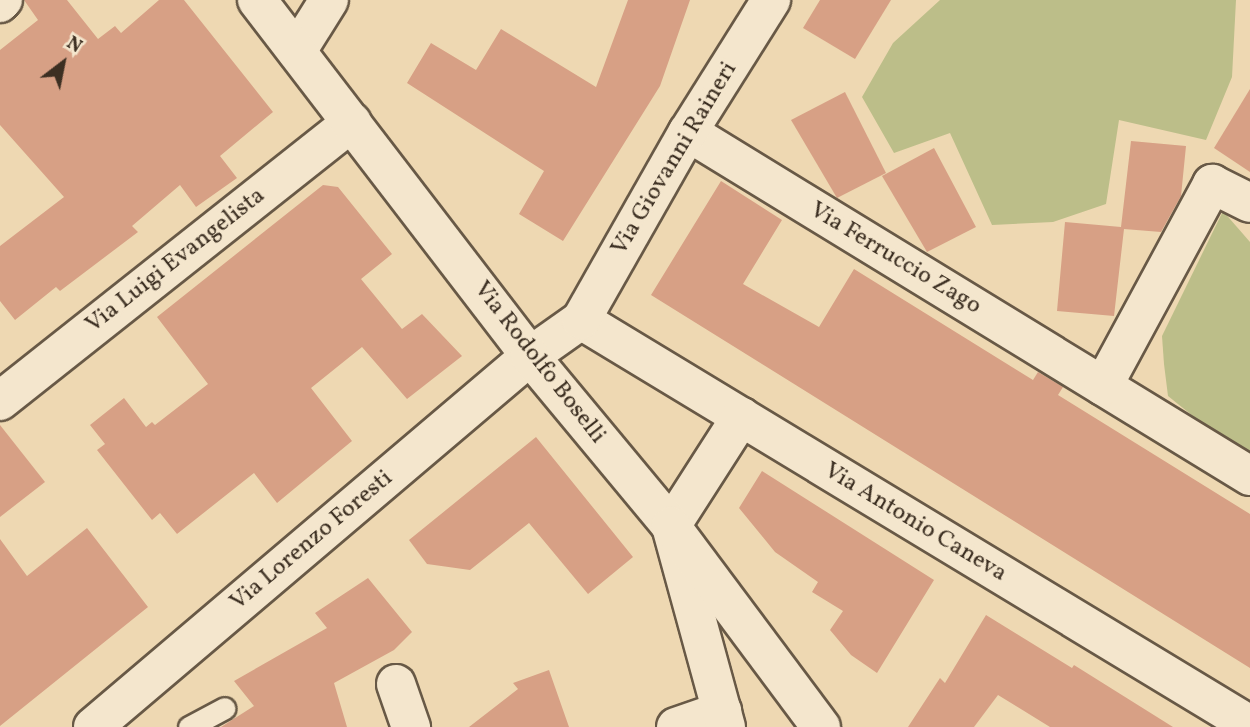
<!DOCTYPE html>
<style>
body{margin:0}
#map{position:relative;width:1250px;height:727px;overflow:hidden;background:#eed8b2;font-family:Vollkorn,serif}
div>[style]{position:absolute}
.green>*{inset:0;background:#bcbe89}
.building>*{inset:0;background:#d7a085}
.roads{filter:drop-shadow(2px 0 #685946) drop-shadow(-2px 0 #685946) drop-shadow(0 2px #685946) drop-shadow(0 -2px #685946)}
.lane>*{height:21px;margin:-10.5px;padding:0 10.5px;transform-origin:10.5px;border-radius:10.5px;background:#f4e6cd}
.street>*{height:38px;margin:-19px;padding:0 19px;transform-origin:19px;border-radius:19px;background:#f4e6cd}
.secondary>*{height:38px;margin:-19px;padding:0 19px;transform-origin:19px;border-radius:19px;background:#f4e6cd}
span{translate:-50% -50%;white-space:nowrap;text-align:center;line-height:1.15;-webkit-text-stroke:6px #f4e6cd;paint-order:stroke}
.street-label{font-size:24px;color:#3c2f22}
.north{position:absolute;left:28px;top:28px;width:70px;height:70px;-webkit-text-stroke:5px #f4e6cd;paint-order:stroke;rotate:32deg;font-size:19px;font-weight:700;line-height:28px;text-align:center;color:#3c2f22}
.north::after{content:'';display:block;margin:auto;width:24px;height:32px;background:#3c2f22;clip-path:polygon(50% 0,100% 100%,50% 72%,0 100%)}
</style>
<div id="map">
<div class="green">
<i style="clip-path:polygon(940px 0,1236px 0,1232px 77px,1206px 140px,1119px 120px,1106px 204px,1053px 222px,992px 225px,950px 133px,894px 153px,862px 97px,893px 43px)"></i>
<i style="clip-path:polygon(1223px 211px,1250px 242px,1250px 452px,1224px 441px,1168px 396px,1164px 364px,1162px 336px)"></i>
</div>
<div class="building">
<i style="clip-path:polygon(24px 0,67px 0,98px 39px,115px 26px,121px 33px,159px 0,184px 0,273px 112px,220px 156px,237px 178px,196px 207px,180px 185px,132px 226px,138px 232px,60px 291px,56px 287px,15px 320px,0 301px,0 246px,64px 197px,0 125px,0 50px,38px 20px)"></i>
<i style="clip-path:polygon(628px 0,690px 0,660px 86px,563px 241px,519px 214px,544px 171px,407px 83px,431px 43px,476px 70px,501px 29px,596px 87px)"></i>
<i style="clip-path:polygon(820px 0,891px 0,855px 59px,803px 28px)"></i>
<i style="clip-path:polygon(1250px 89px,1250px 172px,1214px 148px)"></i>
<i style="clip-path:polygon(845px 92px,886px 173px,837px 198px,791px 120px)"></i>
<i style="clip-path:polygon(1131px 141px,1186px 146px,1181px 196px,1161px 232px,1124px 229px,1114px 316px,1057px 311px,1065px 222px,1121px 227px)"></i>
<i style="clip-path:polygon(934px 148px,976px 227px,927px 252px,882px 176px)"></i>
<i style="clip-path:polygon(721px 181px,782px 220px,743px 284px,819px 327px,854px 269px,1033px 380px,1038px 372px,1063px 387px,1058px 395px,1250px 514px,1250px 668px,651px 295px)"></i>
<i style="clip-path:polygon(323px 185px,338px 187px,392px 254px,361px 279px,402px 329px,422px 314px,462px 356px,407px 399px,362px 347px,311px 388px,352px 441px,277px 503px,254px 473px,177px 534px,160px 513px,152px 520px,97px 450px,105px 444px,90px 425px,124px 398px,146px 427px,152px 422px,155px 425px,208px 384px,157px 317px)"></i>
<i style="clip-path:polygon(0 425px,45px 482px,0 517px)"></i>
<i style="clip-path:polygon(536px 437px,633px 557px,588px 594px,529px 523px,470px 570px,427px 564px,409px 540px)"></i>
<i style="clip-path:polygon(762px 471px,934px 580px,877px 673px,851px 655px,830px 630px,843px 611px,812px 592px,818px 582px,775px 552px,739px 508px)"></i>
<i style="clip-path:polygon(87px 528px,148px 607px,0 726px,0 539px,27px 576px)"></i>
<i style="clip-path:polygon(368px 578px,412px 632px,394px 650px,334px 683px,347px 727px,221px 727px,254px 706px,234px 681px,327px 628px,315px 613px)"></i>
<i style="clip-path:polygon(986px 615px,1072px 668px,1074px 665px,1173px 727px,1050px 727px,998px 695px,974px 727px,908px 727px,940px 678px,945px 683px)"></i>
<i style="clip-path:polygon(549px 670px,569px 727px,469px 727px,518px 689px,513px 683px)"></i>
</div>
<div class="roads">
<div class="lane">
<i style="left:189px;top:727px;width:40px;rotate:-28deg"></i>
</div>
<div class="street">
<i style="left:0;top:3px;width:4px;rotate:-45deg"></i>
<i style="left:297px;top:51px;width:60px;rotate:-57.9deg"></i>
<i style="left:688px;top:132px;width:659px;rotate:31.47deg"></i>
<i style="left:581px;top:320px;width:782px;rotate:31.19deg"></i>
<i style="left:1103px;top:386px;width:230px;rotate:-61.6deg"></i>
<i style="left:1212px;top:184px;width:42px;rotate:26.6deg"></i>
<i style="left:0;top:401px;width:449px;rotate:-38.4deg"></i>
<i style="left:396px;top:684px;width:46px;rotate:70.8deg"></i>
<i style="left:93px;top:727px;width:573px;rotate:-40.33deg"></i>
<i style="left:530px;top:356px;width:62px;rotate:-35.2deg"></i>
<i style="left:581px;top:320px;width:216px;rotate:-60.4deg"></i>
<i style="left:688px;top:132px;width:156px;rotate:-57.8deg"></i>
<i style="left:676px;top:727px;width:49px;rotate:-19.2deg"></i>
<i style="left:726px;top:727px;width:208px;rotate:-105.3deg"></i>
<i style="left:671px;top:526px;width:130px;rotate:-57.3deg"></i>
</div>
<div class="secondary">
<i style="left:257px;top:0;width:449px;rotate:52.5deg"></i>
<i style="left:530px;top:356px;width:221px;rotate:50.3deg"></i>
<i style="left:671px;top:526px;width:251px;rotate:53.3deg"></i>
</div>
</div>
<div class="street-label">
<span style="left:675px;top:159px;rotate:-59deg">Via Giovanni Raineri</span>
<span style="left:895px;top:259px;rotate:31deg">Via Ferruccio Zago</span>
<span style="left:176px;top:261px;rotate:-38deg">Via Luigi Evangelista</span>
<span style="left:539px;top:363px;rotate:52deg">Via Rodolfo Boselli</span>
<span style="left:915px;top:523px;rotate:31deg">Via Antonio Caneva</span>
<span style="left:312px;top:541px;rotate:-40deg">Via Lorenzo Foresti</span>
</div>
<div class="north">N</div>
</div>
